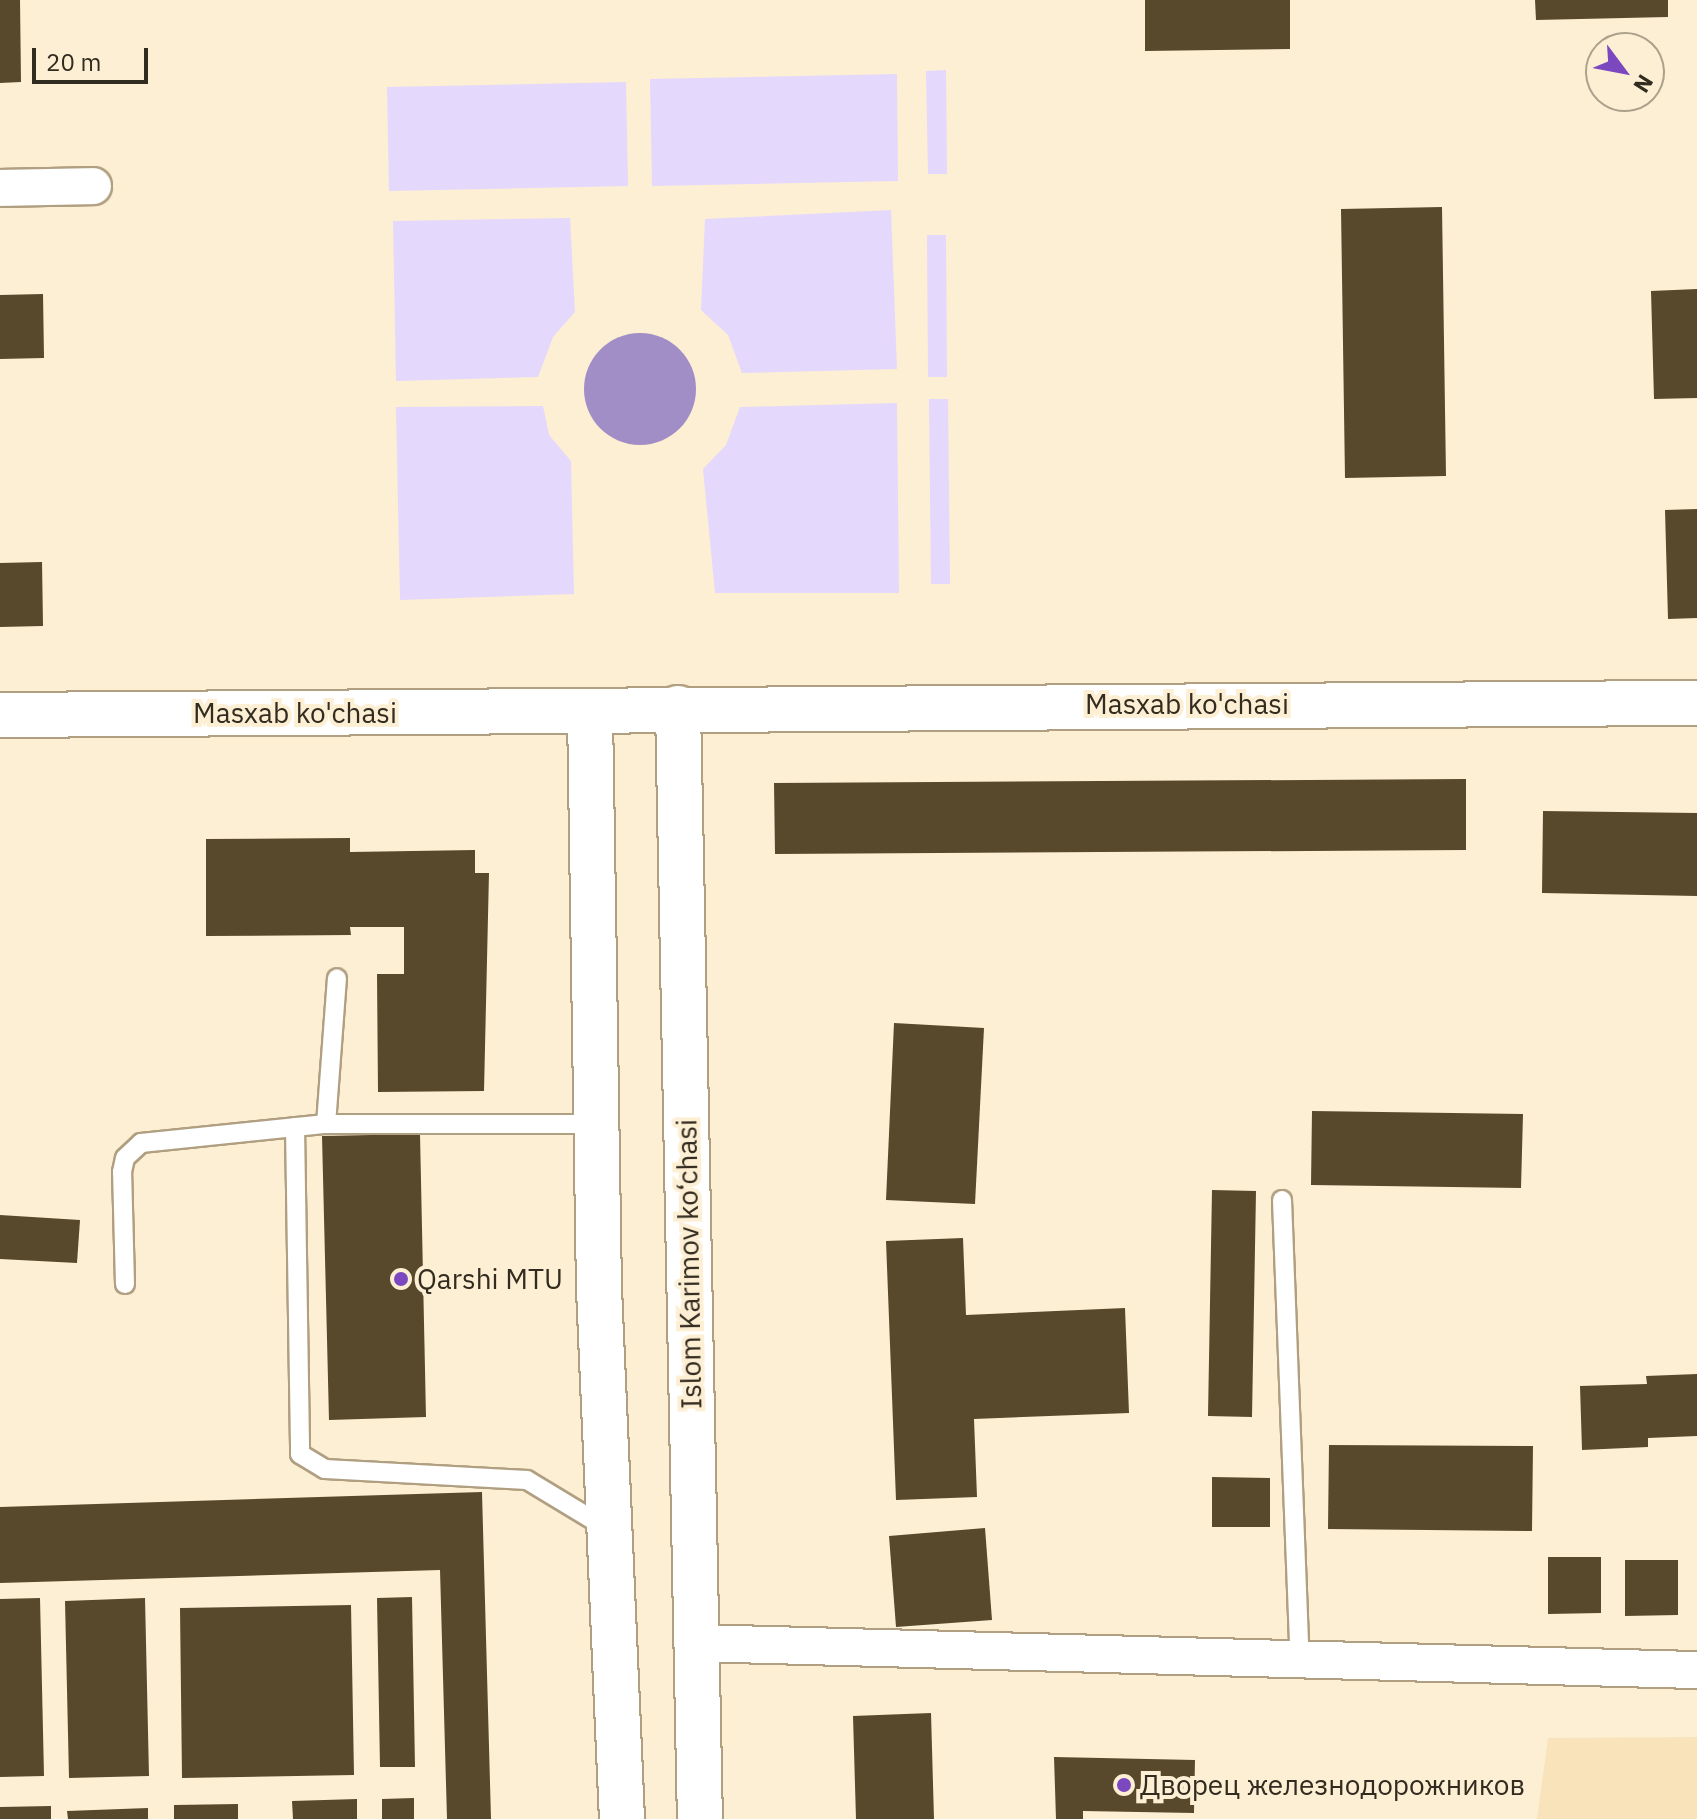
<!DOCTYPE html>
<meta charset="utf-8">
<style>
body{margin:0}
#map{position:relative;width:1697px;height:1819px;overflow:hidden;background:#fdefd4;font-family:"IBM Plex Sans",sans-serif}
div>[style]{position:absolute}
.built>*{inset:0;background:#f9e3bb}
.green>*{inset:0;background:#e4d8fd}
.water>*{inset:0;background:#a18ec6}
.round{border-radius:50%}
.building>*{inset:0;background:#58492c}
.roads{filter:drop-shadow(2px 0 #b09f80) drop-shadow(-2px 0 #b09f80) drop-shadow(0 2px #b09f80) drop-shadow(0 -2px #b09f80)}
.lane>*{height:18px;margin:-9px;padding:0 9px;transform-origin:9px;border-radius:9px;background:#fff}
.street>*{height:36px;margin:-18px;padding:0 18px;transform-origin:18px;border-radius:18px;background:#fff}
.secondary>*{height:44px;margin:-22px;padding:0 22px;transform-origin:22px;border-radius:22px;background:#fff}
.dots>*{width:22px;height:22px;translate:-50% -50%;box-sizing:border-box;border:4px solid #fdefd4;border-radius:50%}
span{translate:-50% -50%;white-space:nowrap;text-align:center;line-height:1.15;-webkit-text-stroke:8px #fdefd4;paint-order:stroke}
.street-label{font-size:28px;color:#322b1f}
.poi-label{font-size:28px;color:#322b1f}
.left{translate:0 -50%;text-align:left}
.north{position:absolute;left:1585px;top:32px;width:80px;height:80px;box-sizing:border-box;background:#fdefd4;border:2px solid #aca18c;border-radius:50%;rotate:122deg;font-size:22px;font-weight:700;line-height:32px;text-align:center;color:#322b1f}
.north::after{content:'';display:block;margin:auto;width:28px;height:36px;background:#7b48bf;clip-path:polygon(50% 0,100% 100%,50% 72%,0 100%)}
.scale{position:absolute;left:32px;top:48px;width:116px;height:36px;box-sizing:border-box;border:4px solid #322b1f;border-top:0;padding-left:10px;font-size:24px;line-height:28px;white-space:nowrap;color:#322b1f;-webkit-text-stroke:6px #fdefd4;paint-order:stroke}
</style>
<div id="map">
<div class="built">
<i style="clip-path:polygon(1697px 1737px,1697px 1819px,1537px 1819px,1548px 1738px)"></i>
</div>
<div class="green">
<i style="clip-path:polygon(946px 70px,947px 174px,928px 174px,926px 71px)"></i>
<i style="clip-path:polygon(897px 74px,898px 181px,652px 186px,650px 79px)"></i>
<i style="clip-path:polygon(626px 82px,628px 186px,389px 191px,387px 87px)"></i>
<i style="clip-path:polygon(891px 210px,897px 369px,742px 373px,728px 335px,701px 310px,705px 219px)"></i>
<i style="clip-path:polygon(570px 218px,575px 312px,553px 337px,538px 377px,396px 381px,393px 221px)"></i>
<i style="clip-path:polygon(927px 235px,946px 235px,947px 377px,928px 377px)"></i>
<i style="clip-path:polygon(929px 399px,948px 399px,950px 584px,931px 584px)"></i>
<i style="clip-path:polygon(897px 403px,899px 593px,715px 593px,703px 469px,726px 445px,740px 407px)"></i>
<i style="clip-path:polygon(543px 406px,549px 435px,571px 461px,574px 594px,400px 600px,396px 407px)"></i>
</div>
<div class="water">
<i class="round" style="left:584px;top:333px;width:112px;height:112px"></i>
</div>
<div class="building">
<i style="clip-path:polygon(0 0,20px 0,21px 82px,0 83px)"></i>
<i style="clip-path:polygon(1145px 0,1290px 0,1290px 49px,1145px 51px)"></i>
<i style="clip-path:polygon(1535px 0,1668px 0,1668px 17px,1536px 20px)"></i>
<i style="clip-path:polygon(1442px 207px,1446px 476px,1345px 478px,1341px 209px)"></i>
<i style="clip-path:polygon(1697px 289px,1697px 398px,1654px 399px,1651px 291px)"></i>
<i style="clip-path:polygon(43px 294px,44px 358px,0 359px,0 295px)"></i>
<i style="clip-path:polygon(1697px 509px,1697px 618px,1668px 619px,1665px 510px)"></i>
<i style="clip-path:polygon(42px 562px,43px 626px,0 627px,0 563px)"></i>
<i style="clip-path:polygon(1466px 779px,1466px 850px,775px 854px,774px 783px)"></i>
<i style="clip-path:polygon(1543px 811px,1697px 813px,1697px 896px,1542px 893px)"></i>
<i style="clip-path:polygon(350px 838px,350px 852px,475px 850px,475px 873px,489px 873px,484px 1091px,378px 1092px,377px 974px,404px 974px,404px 927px,350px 927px,351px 935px,206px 936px,206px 839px)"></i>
<i style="clip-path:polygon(894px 1023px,984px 1028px,975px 1204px,886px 1200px)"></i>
<i style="clip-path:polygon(1312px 1111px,1523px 1114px,1521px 1188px,1311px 1185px)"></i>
<i style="clip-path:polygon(420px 1134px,426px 1417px,329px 1420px,322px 1136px)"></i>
<i style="clip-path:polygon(1212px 1190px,1256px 1191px,1252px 1417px,1208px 1416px)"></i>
<i style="clip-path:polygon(0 1215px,80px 1220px,77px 1263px,0 1259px)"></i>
<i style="clip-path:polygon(963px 1238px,966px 1315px,1125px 1308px,1129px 1413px,974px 1419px,977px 1497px,896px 1500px,886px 1241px)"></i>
<i style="clip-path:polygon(1697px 1374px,1697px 1436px,1648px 1438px,1648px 1447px,1582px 1450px,1580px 1386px,1647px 1384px,1646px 1376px)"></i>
<i style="clip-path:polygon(1329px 1445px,1533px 1446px,1532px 1531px,1328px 1529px)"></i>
<i style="clip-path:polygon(1212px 1477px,1270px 1478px,1270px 1527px,1212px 1527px)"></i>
<i style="clip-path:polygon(482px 1492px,491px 1819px,447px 1819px,440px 1570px,0 1583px,0 1507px)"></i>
<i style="clip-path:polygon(985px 1528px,992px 1620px,896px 1627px,889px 1536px)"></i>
<i style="clip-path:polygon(1548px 1557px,1601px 1557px,1601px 1613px,1548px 1614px)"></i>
<i style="clip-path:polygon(1625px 1560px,1678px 1560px,1678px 1615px,1625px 1616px)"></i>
<i style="clip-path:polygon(412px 1597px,415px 1767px,380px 1767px,377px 1598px)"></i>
<i style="clip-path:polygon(40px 1598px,44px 1776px,0 1777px,0 1599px)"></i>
<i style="clip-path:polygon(145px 1598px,149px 1776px,69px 1778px,65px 1601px)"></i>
<i style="clip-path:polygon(351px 1605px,354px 1775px,182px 1778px,180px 1608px)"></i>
<i style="clip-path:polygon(931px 1713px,934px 1819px,856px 1819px,853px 1716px)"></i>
<i style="clip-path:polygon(1054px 1757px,1195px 1760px,1194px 1813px,1083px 1811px,1083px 1819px,1056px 1819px)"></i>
<i style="clip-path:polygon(414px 1798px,414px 1819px,382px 1819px,382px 1799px)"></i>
<i style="clip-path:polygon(357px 1799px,357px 1819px,293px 1819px,292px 1801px)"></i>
<i style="clip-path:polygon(238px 1804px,238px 1819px,174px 1819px,174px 1805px)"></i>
<i style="clip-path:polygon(51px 1806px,51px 1819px,0 1819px,0 1807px)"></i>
<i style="clip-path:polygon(148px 1808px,148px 1819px,68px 1819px,67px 1811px)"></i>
</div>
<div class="roads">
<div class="lane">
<i style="left:326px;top:1124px;width:146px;rotate:-85.7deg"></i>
<i style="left:295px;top:1127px;width:327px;rotate:89.1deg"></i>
<i style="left:300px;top:1454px;width:29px;rotate:31deg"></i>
<i style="left:325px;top:1469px;width:202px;rotate:3.1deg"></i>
<i style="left:527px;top:1480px;width:95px;rotate:31.2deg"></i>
<i style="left:1282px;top:1200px;width:459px;rotate:87.8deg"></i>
<i style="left:125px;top:1284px;width:112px;rotate:-91.5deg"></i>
<i style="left:122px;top:1172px;width:14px;rotate:-78deg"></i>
<i style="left:125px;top:1158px;width:22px;rotate:-43deg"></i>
<i style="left:141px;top:1143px;width:186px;rotate:-5.9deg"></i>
<i style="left:326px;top:1124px;width:270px"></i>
</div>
<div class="street">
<i style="left:0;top:188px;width:93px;rotate:-1.2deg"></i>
<i style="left:696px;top:1643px;width:1001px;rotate:1.55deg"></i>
</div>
<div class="secondary">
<i style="left:678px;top:708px;width:1111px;rotate:88.87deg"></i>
<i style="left:590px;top:711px;width:578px;rotate:89.11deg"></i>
<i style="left:599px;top:1289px;width:530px;rotate:87.52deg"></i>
<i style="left:0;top:715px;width:1697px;rotate:-0.41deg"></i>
</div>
</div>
<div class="dots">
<i style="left:401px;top:1279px;background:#7b48bf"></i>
<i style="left:1124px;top:1785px;background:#7b48bf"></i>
</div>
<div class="street-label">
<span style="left:1187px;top:704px">Masxab ko'chasi</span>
<span style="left:295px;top:713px">Masxab ko'chasi</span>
<span style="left:689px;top:1264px;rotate:-91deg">Islom Karimov ko‘chasi</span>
</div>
<div class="poi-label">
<span class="left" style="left:417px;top:1279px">Qarshi MTU</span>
<span class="left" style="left:1140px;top:1785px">Дворец железнодорожников</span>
</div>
<div class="north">N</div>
<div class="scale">20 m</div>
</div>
